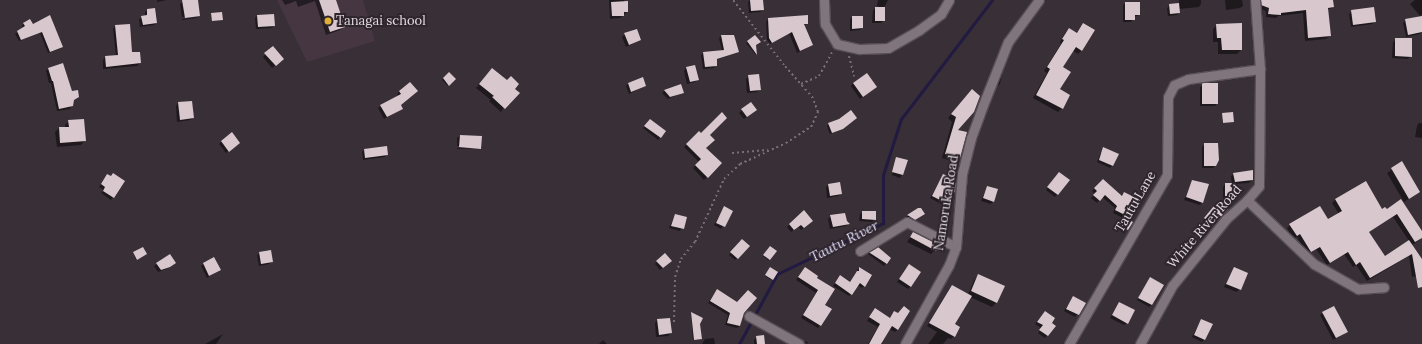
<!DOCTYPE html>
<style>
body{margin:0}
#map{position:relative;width:1422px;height:344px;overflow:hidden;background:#392f37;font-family:Lora,serif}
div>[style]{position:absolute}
.built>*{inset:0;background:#453642}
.shadow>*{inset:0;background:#0007}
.stream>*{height:3px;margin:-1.5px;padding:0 1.5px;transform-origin:1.5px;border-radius:1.5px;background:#211a41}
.building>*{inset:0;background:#d8c8cd}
.path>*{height:2px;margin-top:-1px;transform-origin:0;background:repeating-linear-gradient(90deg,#786f76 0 2px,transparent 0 5px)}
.roads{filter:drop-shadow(1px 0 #564e54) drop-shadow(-1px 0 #564e54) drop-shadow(0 1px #564e54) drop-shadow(0 -1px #564e54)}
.minor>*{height:9px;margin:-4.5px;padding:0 4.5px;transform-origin:4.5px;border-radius:4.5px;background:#80747d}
.dots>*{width:11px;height:11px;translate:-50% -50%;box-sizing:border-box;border:2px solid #2f252d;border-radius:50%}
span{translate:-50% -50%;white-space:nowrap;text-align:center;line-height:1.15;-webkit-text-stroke:4px #2f252d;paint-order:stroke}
.poi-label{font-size:13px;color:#e1dbe0}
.left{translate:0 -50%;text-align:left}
.street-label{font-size:13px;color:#e1dbe0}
.water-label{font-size:14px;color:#e1e0fd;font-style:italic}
</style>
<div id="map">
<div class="built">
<i style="clip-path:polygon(277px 0,363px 0,375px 41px,307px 62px)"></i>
</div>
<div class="shadow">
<i style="clip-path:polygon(157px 0,167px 0,157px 2px)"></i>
<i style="clip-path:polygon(197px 0,199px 15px,182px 17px,180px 4px,183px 1px)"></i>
<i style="clip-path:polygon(282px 0,335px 0,344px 26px,340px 30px,326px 35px,315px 1px,298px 7px,296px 1px,285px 5px)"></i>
<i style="clip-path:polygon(609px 0,624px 0,627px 12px,620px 18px,610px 19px)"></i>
<i style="clip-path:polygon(750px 0,762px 0,763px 10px,760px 12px,749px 13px,748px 2px)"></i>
<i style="clip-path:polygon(878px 0,888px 0,884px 8px,884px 20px,881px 23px,872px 23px,873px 10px,875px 8px,881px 8px,877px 6px)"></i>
<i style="clip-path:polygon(1179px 0,1201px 0,1201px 4px,1199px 7px,1179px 9px,1179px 13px,1177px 15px,1168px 16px,1167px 8px,1170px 5px,1179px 4px)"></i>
<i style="clip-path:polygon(1225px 0,1242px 0,1243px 6px,1240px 8px,1226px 10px)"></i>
<i style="clip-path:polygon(1264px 0,1331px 0,1333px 7px,1327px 10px,1330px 36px,1326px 39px,1305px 41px,1303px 13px,1278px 16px,1276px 18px,1266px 17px,1266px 11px,1261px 9px,1261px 3px)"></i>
<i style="clip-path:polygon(1415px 0,1422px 0,1422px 14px,1420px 16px,1410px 4px)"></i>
<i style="clip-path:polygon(1126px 3px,1139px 15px,1134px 17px,1131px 22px,1123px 22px,1123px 5px)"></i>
<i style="clip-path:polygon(148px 10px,156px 23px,154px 25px,140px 27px,139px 19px,145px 16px,145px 12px)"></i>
<i style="clip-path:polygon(1352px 11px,1375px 22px,1372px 24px,1351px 27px,1349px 14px)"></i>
<i style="clip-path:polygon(49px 16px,62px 47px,59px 49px,48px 53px,40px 33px,19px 41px,15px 34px,23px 29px,22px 26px,24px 23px,33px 25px)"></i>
<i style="clip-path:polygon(257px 16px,274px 26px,271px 28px,256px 29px,255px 18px)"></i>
<i style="clip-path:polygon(197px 17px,197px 18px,182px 20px,182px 19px)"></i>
<i style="clip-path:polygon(852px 17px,862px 28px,860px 30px,850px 31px,850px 20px)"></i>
<i style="clip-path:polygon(768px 19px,807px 23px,804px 26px,812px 45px,797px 53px,789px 33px,770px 44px,767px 40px,766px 22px)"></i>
<i style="clip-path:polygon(1406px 20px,1422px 30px,1422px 32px,1420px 34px,1406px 37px,1403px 23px)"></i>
<i style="clip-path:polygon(1083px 24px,1082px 50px,1078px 54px,1072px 50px,1061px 67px,1058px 90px,1062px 108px,1058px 112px,1033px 98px,1047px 73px,1044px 71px,1061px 44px,1060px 42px,1065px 33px,1069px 29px,1076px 34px)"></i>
<i style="clip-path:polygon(1217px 25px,1241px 50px,1237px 54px,1218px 54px,1218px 42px,1213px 42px,1213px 29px)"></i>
<i style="clip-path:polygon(115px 26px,131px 54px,140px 63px,137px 66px,103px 69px,103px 60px,105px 57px,116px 56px,113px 29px)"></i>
<i style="clip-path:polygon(625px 34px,640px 40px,626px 47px,622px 37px)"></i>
<i style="clip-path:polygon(721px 36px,733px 36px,738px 52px,716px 60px,716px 65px,714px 68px,703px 69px,701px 55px,703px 53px,722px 51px,719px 38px)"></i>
<i style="clip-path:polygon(755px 36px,756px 55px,746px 43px)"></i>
<i style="clip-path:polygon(1396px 39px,1411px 56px,1408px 59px,1392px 58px,1393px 42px)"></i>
<i style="clip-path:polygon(273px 47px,280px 61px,272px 68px,263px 57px)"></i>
<i style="clip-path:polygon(686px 68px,697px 79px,695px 82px,687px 84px,684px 71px)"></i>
<i style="clip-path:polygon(48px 69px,78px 97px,73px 101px,70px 109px,57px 111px,51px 83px,49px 83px,46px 71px)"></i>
<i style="clip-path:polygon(449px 73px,455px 79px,448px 86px,442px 80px)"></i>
<i style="clip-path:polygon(489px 73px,514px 89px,501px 112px,489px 101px,491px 100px,476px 88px)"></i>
<i style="clip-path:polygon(1002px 73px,1000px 84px,998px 86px,999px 78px)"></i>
<i style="clip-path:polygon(749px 76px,760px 89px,757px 92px,747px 93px,746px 79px)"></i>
<i style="clip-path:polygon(410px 83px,400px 105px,402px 108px,384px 119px,378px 108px,398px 96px,397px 94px)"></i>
<i style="clip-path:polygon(853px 83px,876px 87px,860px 99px,851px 86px)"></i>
<i style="clip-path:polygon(628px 84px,645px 86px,629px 94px,626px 86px)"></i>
<i style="clip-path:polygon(1203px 84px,1217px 103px,1215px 106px,1200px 106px,1200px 87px)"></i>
<i style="clip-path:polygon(664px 91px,683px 92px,668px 99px,662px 93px)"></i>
<i style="clip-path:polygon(969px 94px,956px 130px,966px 133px,959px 158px,955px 162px,942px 158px,952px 122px,948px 118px)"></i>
<i style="clip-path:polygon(191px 102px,193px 118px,190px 120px,177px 122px,176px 106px,178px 103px)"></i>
<i style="clip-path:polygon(750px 103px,753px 112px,744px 119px,739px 113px)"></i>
<i style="clip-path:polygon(1223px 114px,1233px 122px,1222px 123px)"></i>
<i style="clip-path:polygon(651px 120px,665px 131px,658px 140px,643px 128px)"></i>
<i style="clip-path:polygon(854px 120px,840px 130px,830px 134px,827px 126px,829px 124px)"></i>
<i style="clip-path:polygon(69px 121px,85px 140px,81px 145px,57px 147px,55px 132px,59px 128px,65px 128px,65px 125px)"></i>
<i style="clip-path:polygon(1419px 123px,1422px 123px,1422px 138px,1415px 137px,1417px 126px)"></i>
<i style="clip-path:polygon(699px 132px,701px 134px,709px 135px,705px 148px,720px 164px,704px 180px,693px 168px,699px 162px,684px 147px)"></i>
<i style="clip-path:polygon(232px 133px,237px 145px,226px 153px,219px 144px)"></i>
<i style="clip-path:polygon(460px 136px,481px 137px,480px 148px,457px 146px,457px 138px)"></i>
<i style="clip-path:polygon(1205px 144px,1215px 166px,1213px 168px,1202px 168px,1202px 147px)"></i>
<i style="clip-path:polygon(457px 148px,479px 149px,457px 149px)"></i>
<i style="clip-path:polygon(1103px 148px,1113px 165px,1110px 168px,1097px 162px)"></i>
<i style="clip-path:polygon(365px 149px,387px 154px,385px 157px,363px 160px,362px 152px)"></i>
<i style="clip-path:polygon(897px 158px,906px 161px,902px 175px,900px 178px,892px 175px)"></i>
<i style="clip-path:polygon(1402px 163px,1419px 192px,1404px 202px,1387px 173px)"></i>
<i style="clip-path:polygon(1234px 174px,1252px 180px,1249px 183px,1235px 184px,1235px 196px,1233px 198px,1223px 199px,1223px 187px,1225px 184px,1232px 184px,1231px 176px)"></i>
<i style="clip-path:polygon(944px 175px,947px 203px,945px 206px,930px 198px)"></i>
<i style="clip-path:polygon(1056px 176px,1068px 181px,1055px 197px,1046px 190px)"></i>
<i style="clip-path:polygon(105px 178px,113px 197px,111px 200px,101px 193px,104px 190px,99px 187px)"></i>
<i style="clip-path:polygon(1103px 180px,1122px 196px,1124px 193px,1130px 218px,1128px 220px,1126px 230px,1121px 228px,1125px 219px,1113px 213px,1115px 208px,1102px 197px,1097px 203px,1091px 198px,1095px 194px,1092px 191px)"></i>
<i style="clip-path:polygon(1193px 181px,1207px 185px,1202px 203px,1200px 205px,1184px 200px)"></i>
<i style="clip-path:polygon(828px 185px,841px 194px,838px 196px,827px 198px,826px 187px)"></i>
<i style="clip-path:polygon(987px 187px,993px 201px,991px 204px,981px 201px)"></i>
<i style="clip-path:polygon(evenodd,1336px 199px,1381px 210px,1387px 210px,1401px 201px,1422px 233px,1422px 238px,1412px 245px,1422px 259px,1422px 275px,1412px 277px,1409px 256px,1367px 281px,1356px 265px,1353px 267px,1344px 254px,1327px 265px,1316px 249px,1307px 254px,1297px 237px,1293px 239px,1287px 228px,1290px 225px,1328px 220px,1339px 214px,1332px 203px,1336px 199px,1393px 217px,1409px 241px,1385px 258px,1368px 232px,1393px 217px)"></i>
<i style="clip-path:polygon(724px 207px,732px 211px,721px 229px,714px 225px)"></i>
<i style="clip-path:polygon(1226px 209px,1211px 226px,1203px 221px,1212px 210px)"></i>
<i style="clip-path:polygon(804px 212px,809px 223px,801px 230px,798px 226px,791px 232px,787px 227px)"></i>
<i style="clip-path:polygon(862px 212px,875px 219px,872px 222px,859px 221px,860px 214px)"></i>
<i style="clip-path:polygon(675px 215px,686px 218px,680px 231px,669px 228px)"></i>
<i style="clip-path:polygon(908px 215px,921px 216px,912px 222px,906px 218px)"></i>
<i style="clip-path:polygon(831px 216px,846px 222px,848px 224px,846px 226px,830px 229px,828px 219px)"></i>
<i style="clip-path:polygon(913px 233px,935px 250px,931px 254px,907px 242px)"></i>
<i style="clip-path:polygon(742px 240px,748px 246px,735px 260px,729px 255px)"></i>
<i style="clip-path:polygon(770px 247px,776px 251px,768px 260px,763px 256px)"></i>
<i style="clip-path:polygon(878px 248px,890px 258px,884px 266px,868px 254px)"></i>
<i style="clip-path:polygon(134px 253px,145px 255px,136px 260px)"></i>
<i style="clip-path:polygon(260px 253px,272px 262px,269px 264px,259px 266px,257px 255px)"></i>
<i style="clip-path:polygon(657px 261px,671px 261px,660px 270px,655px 264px)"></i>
<i style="clip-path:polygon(157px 264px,172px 265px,166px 269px,158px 272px,154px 266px)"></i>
<i style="clip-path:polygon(204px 264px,219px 270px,207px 278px,201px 266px)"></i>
<i style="clip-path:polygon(859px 268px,864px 286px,862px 288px,857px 285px,849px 296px,833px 286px,838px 279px,849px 283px)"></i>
<i style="clip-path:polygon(906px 268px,911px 286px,908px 289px,897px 282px)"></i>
<i style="clip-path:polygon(1234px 268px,1247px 274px,1237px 292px,1224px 287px)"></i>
<i style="clip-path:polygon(769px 270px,772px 279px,771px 280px,765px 276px)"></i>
<i style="clip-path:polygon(802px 271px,815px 278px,824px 305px,830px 310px,818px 328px,801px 318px,816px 293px,796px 280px)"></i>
<i style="clip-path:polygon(978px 276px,996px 303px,992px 307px,970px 297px,954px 325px,954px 336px,951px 339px,948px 338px,943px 344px,928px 344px,937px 332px,927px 326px,949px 289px,952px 286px,968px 295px,974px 280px)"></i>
<i style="clip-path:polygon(1148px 281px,1152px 305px,1149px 307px,1137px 300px)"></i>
<i style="clip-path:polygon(715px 293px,743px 312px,740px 326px,737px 328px,725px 325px,728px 315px,708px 303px)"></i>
<i style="clip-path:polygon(1073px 297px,1085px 303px,1075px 317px,1064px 311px)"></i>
<i style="clip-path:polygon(1119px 303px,1127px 323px,1124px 325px,1110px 318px)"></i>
<i style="clip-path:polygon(1333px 307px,1347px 332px,1333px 340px,1320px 315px)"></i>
<i style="clip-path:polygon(895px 312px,898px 329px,895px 332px,889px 329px,881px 342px,883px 344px,868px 344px,878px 327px,867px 321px,872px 313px,889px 319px)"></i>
<i style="clip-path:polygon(691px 313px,702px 318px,699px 324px,700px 339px,693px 340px)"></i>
<i style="clip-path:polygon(1043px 314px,1047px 335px,1045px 338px,1038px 333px,1041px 328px,1035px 324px)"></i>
<i style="clip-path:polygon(657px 320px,671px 333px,668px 336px,656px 337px,655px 323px)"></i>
<i style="clip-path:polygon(1201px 320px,1205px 339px,1202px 342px,1192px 337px)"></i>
<i style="clip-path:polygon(223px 334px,216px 344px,205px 344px,207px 343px)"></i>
<i style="clip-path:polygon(794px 336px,809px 343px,802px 344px,793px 337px)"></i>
<i style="clip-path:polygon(757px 337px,764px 344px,754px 344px,754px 340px)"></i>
<i style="clip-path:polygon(714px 338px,715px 344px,702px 344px,705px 339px)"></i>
<i style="clip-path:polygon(603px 340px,607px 344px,599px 344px)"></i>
</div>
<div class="stream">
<i style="left:739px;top:344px;width:80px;rotate:-61.5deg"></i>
<i style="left:777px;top:274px;width:118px;rotate:-25.7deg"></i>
<i style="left:883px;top:223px;width:48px;rotate:-90deg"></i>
<i style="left:883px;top:175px;width:59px;rotate:-72.2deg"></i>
<i style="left:901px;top:119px;width:150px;rotate:-52.6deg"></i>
</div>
<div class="building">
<i style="clip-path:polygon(182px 0,198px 0,200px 16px,185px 18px)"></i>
<i style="clip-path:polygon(319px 0,336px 0,345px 27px,330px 32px)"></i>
<i style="clip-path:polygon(750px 0,763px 0,764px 10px,751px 11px)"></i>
<i style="clip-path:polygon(1261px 0,1333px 0,1334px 7px,1328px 8px,1331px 36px,1308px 38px,1306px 10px,1281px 13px,1281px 15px,1268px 14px,1269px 8px,1261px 5px)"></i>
<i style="clip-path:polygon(628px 1px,628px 12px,624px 12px,624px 16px,612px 16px,611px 2px)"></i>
<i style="clip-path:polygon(1125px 2px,1140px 2px,1140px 15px,1135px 15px,1135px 20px,1125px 20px)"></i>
<i style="clip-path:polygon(1179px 3px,1180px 13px,1170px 14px,1169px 4px)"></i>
<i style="clip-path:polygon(875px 7px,885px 7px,885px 21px,875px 21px)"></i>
<i style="clip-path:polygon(1374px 7px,1376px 22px,1353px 25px,1351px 10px)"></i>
<i style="clip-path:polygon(155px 8px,157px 23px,143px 25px,141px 16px,147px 15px,147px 9px)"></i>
<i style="clip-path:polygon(222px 12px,223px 20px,212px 21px,211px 13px)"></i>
<i style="clip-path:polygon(274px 14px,275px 26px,258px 27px,257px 15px)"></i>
<i style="clip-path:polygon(50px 15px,63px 47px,50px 52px,42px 32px,21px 40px,17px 31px,25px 26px,23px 23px,30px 19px,33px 24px)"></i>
<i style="clip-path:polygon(808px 15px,808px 24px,804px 24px,813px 45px,800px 51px,792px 32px,772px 43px,769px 38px,768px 18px)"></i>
<i style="clip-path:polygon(852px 16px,863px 16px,863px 28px,852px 29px)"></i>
<i style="clip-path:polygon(1422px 16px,1422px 32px,1408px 35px,1405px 19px)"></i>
<i style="clip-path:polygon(1083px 23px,1095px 30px,1082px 51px,1076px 47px,1063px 67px,1071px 72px,1060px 89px,1070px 95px,1063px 109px,1036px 95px,1050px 69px,1047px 67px,1064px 40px,1062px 39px,1069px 28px,1077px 33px)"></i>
<i style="clip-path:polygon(1242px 23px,1242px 50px,1222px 50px,1221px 38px,1217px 38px,1216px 24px)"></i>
<i style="clip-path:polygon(130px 24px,132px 52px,140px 52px,141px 63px,106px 67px,105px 56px,118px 55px,115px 25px)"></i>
<i style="clip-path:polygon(637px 29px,641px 40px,629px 45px,624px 33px)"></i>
<i style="clip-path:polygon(721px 35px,734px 35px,739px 52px,717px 59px,717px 66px,705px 67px,703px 52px,724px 50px)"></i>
<i style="clip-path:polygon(755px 35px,761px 42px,756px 45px,757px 55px,747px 41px)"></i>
<i style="clip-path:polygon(1395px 38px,1412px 38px,1412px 57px,1395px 56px)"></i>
<i style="clip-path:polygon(273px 46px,284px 59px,276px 66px,264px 53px)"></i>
<i style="clip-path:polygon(63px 63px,72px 91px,78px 90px,79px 97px,74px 100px,73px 106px,59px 109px,53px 81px,52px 81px,48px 68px)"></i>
<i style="clip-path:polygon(695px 65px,699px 80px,690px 82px,686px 67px)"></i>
<i style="clip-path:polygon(492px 68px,507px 80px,511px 76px,519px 84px,515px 89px,520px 93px,505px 109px,492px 97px,494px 96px,479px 84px)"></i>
<i style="clip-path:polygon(449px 72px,456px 79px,449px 86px,443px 78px)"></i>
<i style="clip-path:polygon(867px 73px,877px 87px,863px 97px,853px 83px)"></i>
<i style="clip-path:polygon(759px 74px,761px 90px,750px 91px,748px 75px)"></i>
<i style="clip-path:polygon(643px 77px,646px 86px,631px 92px,628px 83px)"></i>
<i style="clip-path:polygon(410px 82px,418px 91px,401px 105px,403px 109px,387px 117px,380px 105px,401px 94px,399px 91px)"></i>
<i style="clip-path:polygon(1202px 83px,1218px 83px,1218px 104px,1202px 104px)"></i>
<i style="clip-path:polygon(681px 84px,684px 93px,670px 97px,664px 90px)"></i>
<i style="clip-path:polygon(972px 89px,980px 96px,974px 112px,958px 130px,967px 132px,960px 158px,945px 154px,956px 117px,951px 114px)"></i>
<i style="clip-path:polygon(192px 101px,194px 118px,180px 120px,178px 102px)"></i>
<i style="clip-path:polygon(751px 102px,757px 110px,747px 117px,741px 109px)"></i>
<i style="clip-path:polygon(851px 110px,857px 118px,843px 129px,832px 133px,828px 123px,839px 119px)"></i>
<i style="clip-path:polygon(722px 112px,727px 118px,710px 135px,715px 140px,706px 148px,722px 163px,708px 178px,695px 165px,701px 159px,686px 144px,699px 131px,701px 133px)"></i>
<i style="clip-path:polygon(1233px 112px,1234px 122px,1223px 123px,1222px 113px)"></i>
<i style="clip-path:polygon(84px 119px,86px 141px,60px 143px,59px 127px,69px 127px,68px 120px)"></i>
<i style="clip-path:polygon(650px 119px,666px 131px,661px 138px,644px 126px)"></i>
<i style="clip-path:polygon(232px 132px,240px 143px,229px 152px,221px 141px)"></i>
<i style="clip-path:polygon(460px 135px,482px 136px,481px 149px,459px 147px)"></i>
<i style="clip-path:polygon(1204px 143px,1218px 143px,1219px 160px,1216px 166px,1204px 166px)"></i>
<i style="clip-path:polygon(387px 146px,388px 155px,365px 158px,364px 149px)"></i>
<i style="clip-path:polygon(1103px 147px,1119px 154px,1113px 166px,1099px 160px)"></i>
<i style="clip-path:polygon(896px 157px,908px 160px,903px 175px,892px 172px)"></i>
<i style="clip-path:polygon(1402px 161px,1420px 192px,1409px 199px,1391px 168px)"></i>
<i style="clip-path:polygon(1253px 170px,1253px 180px,1235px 182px,1233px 173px)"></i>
<i style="clip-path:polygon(1059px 172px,1070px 180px,1058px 195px,1047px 187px)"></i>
<i style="clip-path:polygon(113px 173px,125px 181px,114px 198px,103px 191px,105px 187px,101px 184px,107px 174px,111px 176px)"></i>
<i style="clip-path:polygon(943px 174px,956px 180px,955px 191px,948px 204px,932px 196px)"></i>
<i style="clip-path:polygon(1103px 179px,1122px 196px,1124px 192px,1140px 200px,1131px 218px,1115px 210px,1117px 206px,1105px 195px,1100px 201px,1093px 195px,1097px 191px,1094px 188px)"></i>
<i style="clip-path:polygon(1192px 180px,1209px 184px,1203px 203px,1186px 197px)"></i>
<i style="clip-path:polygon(1366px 181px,1382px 209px,1385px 207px,1387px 209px,1401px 199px,1422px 231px,1422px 238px,1415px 242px,1397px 214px,1369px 232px,1385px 256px,1409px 240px,1422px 259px,1422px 287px,1418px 288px,1412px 254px,1370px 278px,1360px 262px,1356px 265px,1348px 252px,1330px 263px,1320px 247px,1311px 252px,1300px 234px,1297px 236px,1289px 224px,1320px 206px,1328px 219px,1342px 211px,1335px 199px)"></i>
<i style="clip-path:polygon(840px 182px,842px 194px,830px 196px,828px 184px)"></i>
<i style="clip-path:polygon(1225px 183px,1236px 183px,1236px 196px,1225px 196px)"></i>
<i style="clip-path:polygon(987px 186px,998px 189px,994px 202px,983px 198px)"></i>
<i style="clip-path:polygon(724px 206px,733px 211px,725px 227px,716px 223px)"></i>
<i style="clip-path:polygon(1214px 206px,1228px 209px,1213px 225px,1204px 218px)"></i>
<i style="clip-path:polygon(918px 208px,921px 208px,925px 214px,915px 220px,909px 216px,907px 215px)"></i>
<i style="clip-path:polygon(804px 210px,813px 221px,804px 228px,801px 225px,794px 230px,789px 224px)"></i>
<i style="clip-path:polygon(862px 211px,876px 211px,876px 220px,862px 219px)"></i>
<i style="clip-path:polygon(845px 213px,847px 221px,850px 224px,833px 227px,830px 215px)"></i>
<i style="clip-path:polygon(675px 214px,687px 217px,684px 229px,671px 226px)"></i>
<i style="clip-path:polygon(1125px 218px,1133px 222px,1128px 230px,1121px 227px)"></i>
<i style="clip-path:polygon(913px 232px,939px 245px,936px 251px,910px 237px)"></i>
<i style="clip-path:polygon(742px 239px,750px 246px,738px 259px,730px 252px)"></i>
<i style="clip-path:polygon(770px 246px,777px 251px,770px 260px,763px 255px)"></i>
<i style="clip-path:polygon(143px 247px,147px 254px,137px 260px,133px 252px)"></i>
<i style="clip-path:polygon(878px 247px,891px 258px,887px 264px,870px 253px,868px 253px)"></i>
<i style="clip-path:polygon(271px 250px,273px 262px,261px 264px,259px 252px)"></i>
<i style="clip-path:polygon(665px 253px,672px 261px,663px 268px,656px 261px)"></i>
<i style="clip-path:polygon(170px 254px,176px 263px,170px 267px,161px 270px,156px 263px)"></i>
<i style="clip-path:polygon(214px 257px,221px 270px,209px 276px,203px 263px)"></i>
<i style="clip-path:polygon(909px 264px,921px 272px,911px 287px,899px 279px)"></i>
<i style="clip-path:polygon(770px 267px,778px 272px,773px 280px,765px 275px)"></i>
<i style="clip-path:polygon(805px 267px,818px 276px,817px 278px,835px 289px,825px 305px,832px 309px,821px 326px,803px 315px,818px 290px,798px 277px)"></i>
<i style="clip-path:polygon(859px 267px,872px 275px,865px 287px,860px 283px,852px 295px,835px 283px,840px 275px,850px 282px,857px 271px,859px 271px)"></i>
<i style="clip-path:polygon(1234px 267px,1248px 273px,1241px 290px,1226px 284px)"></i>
<i style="clip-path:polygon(978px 274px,1005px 286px,997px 303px,971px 291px)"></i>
<i style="clip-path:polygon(1150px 277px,1164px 285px,1152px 305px,1138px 298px)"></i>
<i style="clip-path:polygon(952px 285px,972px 296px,955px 324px,960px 327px,955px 337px,929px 323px)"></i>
<i style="clip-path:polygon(717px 289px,737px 302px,748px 290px,757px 298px,744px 313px,740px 326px,727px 323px,730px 313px,710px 301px)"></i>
<i style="clip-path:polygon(1073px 296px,1086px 303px,1079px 315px,1066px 309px)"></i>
<i style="clip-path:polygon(1119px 302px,1135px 310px,1128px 324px,1112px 315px)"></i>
<i style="clip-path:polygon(904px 306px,910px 311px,898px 330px,892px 326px,881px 344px,869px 344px,880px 324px,869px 317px,875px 308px,890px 318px,894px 311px,898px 313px)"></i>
<i style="clip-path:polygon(1334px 306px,1348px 332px,1336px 338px,1322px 312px)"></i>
<i style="clip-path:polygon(1045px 311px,1055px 318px,1052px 323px,1056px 326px,1048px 336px,1039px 330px,1043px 325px,1037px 322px)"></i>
<i style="clip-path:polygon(691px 312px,703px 318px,700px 324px,702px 339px,694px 340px)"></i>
<i style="clip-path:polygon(670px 318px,672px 333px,659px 335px,657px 319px)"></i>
<i style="clip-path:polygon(1201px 319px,1213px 324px,1205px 340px,1194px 335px)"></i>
<i style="clip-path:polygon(764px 335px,765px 344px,757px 344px,756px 336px)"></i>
</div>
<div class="path">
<i style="left:849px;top:56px;width:21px;rotate:76deg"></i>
<i style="left:801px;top:84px;width:20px;rotate:-24deg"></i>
<i style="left:819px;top:76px;width:29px;rotate:-61deg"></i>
<i style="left:732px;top:153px;width:36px;rotate:-5deg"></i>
<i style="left:674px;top:322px;width:45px;rotate:-88.7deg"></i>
<i style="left:675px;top:277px;width:19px;rotate:-72deg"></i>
<i style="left:681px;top:259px;width:22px;rotate:-51deg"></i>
<i style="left:695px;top:242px;width:69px;rotate:-65.3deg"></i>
<i style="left:724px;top:179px;width:22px;rotate:-43deg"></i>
<i style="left:740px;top:164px;width:51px;rotate:-24.5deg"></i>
<i style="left:786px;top:143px;width:30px;rotate:-33deg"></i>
<i style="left:811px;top:127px;width:17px;rotate:-65deg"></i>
<i style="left:818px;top:112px;width:15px;rotate:-110deg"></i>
<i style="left:813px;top:98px;width:44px;rotate:-131.3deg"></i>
<i style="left:784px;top:65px;width:83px;rotate:-128.1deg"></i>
</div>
<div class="roads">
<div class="minor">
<i style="left:824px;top:0;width:24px;rotate:88deg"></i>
<i style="left:825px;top:24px;width:23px;rotate:59deg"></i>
<i style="left:837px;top:44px;width:23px;rotate:13deg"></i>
<i style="left:859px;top:49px;width:29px;rotate:-2deg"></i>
<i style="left:888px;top:48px;width:36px;rotate:-30deg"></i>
<i style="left:919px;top:30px;width:27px;rotate:-36deg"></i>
<i style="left:941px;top:14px;width:16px;rotate:-60deg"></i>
<i style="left:1247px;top:200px;width:93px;rotate:43.7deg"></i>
<i style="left:1314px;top:264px;width:51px;rotate:29.6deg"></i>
<i style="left:1358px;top:289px;width:26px;rotate:-4deg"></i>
<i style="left:860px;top:251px;width:55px;rotate:-31.7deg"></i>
<i style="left:907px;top:222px;width:55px;rotate:27deg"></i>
<i style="left:749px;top:316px;width:57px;rotate:29.2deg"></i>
<i style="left:905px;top:344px;width:90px;rotate:-60.9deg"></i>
<i style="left:949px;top:265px;width:19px;rotate:-69deg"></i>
<i style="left:956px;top:247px;width:73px;rotate:-85.3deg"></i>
<i style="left:962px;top:174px;width:37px;rotate:-76deg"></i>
<i style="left:971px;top:138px;width:35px;rotate:-70deg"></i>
<i style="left:983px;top:105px;width:68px;rotate:-68.4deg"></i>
<i style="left:1008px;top:42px;width:52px;rotate:-53.6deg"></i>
<i style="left:1069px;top:344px;width:195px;rotate:-59.9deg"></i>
<i style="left:1167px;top:175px;width:78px;rotate:-89.3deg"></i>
<i style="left:1168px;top:97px;width:13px;rotate:-63deg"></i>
<i style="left:1174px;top:85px;width:15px;rotate:-23deg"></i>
<i style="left:1188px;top:79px;width:73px;rotate:-7.9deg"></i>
<i style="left:1140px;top:344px;width:66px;rotate:-61.1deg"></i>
<i style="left:1172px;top:286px;width:86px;rotate:-51.1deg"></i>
<i style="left:1226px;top:219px;width:28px;rotate:-42deg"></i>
<i style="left:1247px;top:200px;width:18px;rotate:-49deg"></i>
<i style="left:1259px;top:186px;width:117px;rotate:-89.5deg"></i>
<i style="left:1260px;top:69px;width:69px;rotate:-94.1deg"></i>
</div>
</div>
<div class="dots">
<i style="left:328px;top:21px;background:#dfb034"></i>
</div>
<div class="poi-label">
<span class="left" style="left:336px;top:21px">Tanagai school</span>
</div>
<div class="street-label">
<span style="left:1136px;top:202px;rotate:-60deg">Tautu Lane</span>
<span style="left:947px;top:203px;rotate:-81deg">Namoruka Road</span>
<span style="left:1205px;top:227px;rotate:-49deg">White River Road</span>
</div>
<div class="water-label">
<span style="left:844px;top:241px;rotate:-27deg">Tautu River</span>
</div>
</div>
